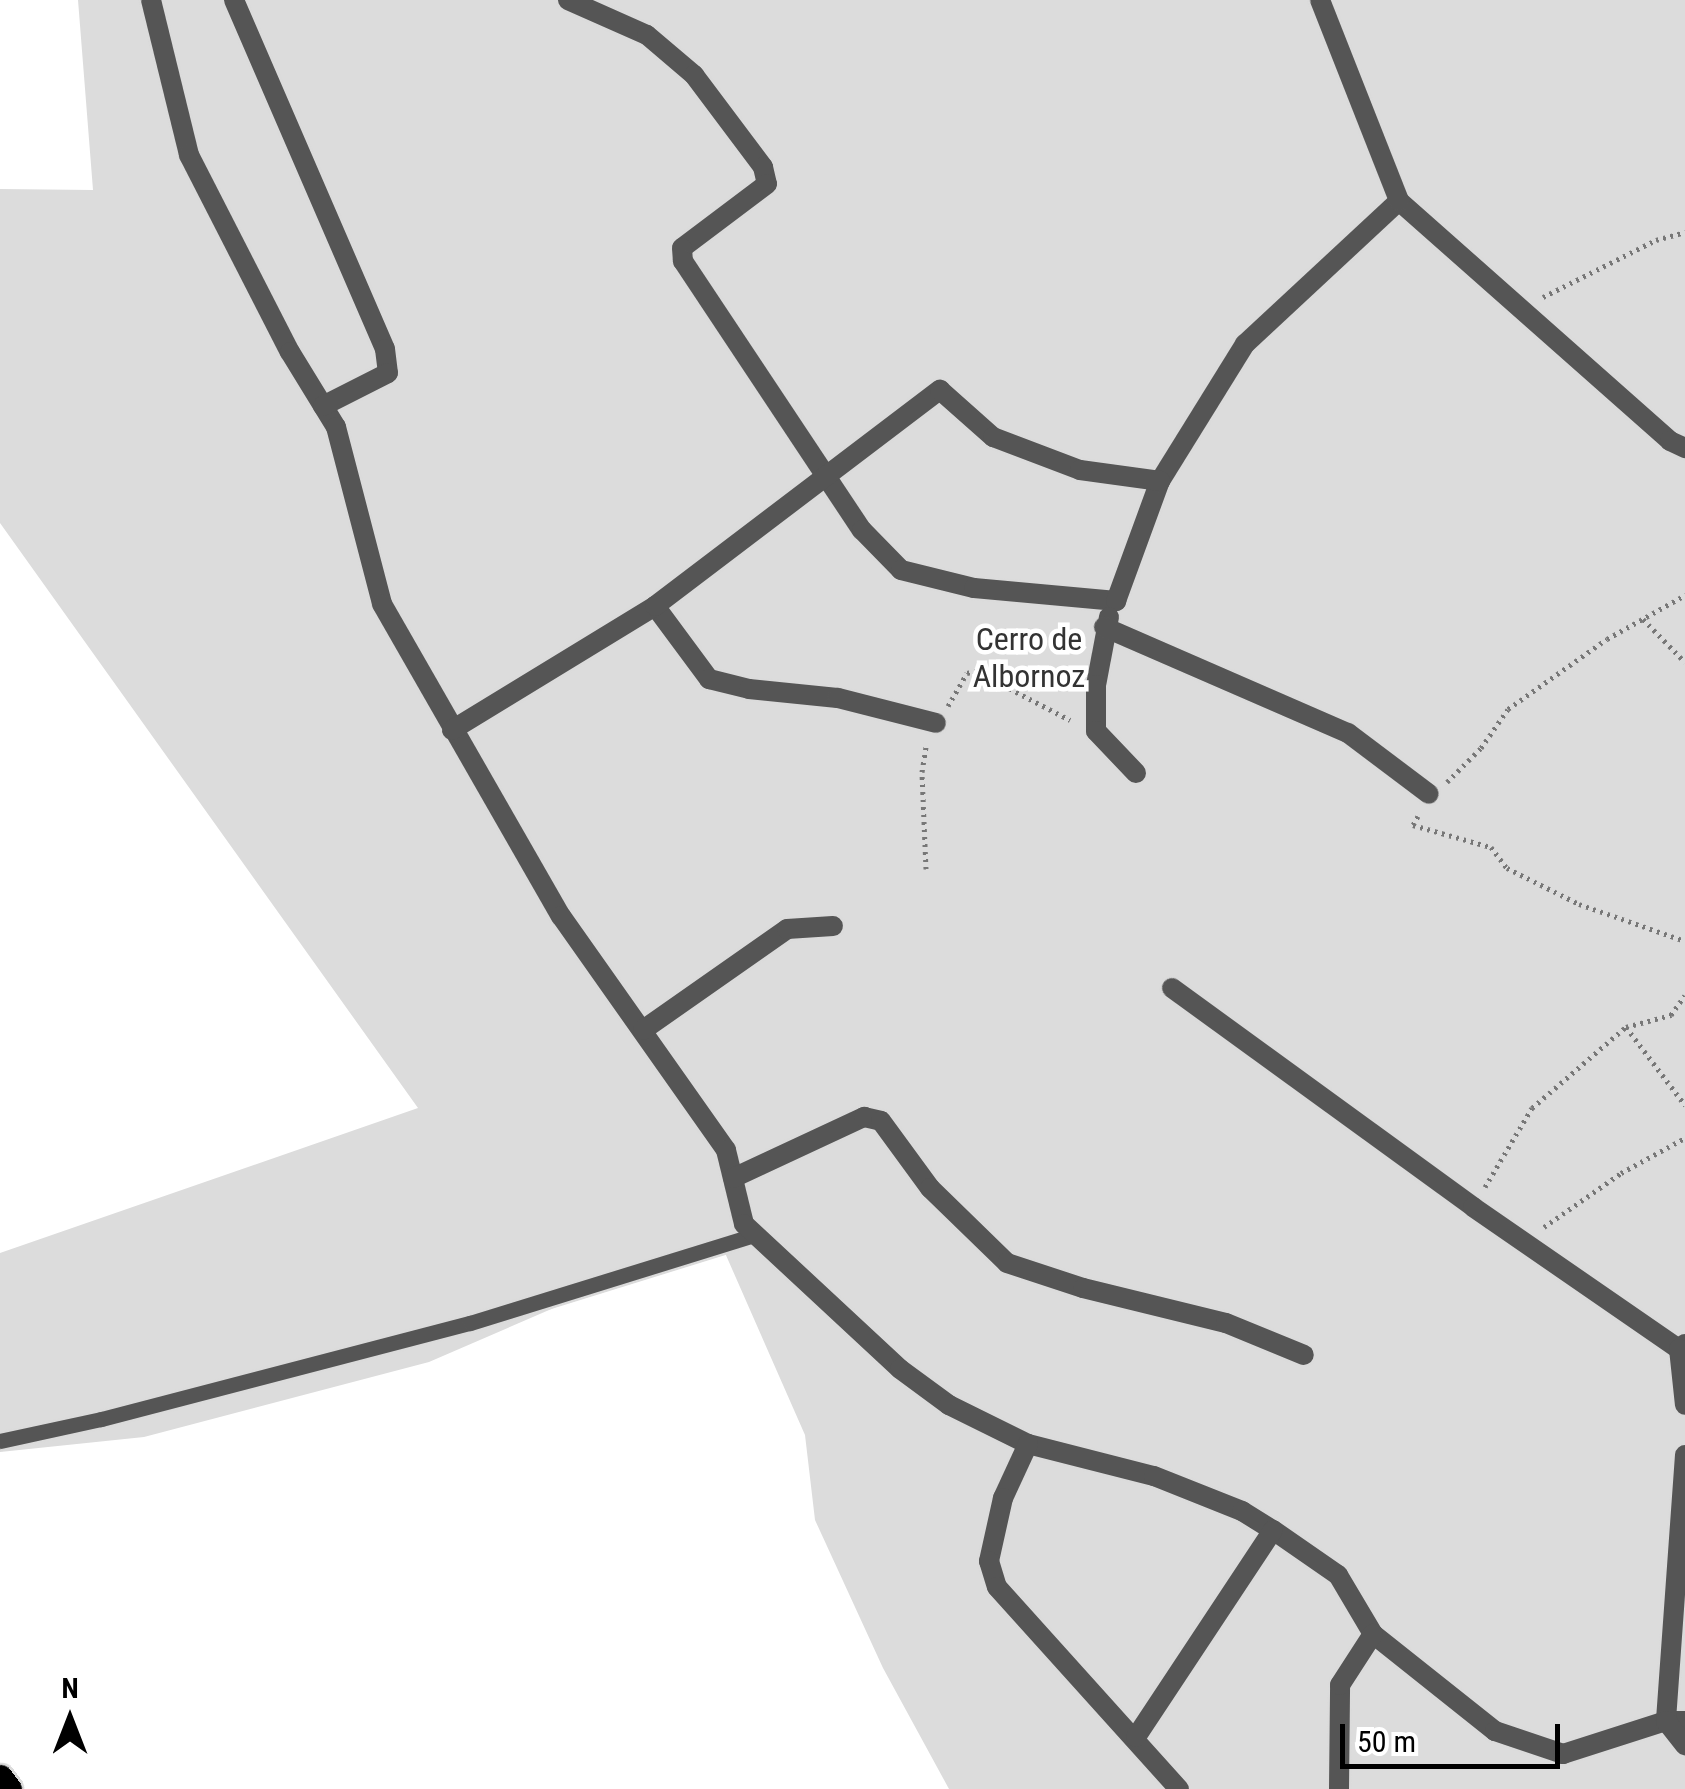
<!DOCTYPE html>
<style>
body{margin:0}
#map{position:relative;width:1685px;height:1789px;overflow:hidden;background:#fff;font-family:"Roboto Condensed",sans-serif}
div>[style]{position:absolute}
.green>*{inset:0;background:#dcdcdc}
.path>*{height:5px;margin-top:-2.5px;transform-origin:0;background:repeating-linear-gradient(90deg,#777 0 2.5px,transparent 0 7.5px)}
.roads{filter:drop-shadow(2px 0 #dbdbdb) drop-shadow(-2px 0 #dbdbdb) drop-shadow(0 2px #dbdbdb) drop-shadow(0 -2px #dbdbdb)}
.service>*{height:15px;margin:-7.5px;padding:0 7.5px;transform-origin:7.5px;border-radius:7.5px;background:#555}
.minor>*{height:20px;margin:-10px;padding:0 10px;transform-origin:10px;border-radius:10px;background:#555}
.primary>*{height:25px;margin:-12.5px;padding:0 12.5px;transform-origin:12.5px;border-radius:12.5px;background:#000}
span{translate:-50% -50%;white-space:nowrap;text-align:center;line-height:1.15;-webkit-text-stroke:9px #fff;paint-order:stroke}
.park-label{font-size:32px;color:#333}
.north{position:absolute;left:20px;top:1669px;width:100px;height:100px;-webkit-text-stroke:8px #fff;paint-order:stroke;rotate:0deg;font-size:28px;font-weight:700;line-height:40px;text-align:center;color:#000}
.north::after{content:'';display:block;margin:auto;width:35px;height:45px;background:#000;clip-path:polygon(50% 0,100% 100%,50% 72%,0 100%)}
.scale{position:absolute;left:1340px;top:1724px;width:220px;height:45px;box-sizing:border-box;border:5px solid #000;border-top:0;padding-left:12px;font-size:30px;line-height:35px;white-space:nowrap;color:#000;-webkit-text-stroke:8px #fff;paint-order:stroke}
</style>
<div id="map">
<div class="green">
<i style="clip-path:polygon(78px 0,1685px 0,1685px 1789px,949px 1789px,883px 1668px,815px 1520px,805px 1435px,718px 1237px,429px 1362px,144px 1437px,0 1452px,0 1253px,418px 1108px,0 523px,0 189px,93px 190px)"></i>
</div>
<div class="path">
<i style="left:1543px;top:297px;width:127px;rotate:-26.8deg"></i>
<i style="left:1656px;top:240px;width:30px;rotate:-15deg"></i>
<i style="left:1643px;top:619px;width:60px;rotate:45.7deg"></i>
<i style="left:948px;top:706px;width:38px;rotate:-60deg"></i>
<i style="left:967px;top:673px;width:9px;rotate:-13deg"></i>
<i style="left:976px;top:671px;width:106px;rotate:27.5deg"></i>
<i style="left:1447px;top:782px;width:48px;rotate:-45deg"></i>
<i style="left:1481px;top:748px;width:47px;rotate:-55.3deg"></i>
<i style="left:1508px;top:709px;width:121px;rotate:-35.3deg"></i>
<i style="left:1607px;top:639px;width:90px;rotate:-29.4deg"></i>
<i style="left:1418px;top:816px;width:10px;rotate:119deg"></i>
<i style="left:1413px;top:825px;width:81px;rotate:15.8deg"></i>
<i style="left:1491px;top:847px;width:26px;rotate:53deg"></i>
<i style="left:1507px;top:868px;width:80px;rotate:26.6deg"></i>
<i style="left:1579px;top:904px;width:112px;rotate:19.2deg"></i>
<i style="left:926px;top:869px;width:97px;rotate:-92.4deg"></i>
<i style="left:922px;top:772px;width:26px;rotate:-81deg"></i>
<i style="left:1626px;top:1027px;width:47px;rotate:-14.9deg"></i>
<i style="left:1671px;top:1015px;width:24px;rotate:-55deg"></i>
<i style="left:1485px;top:1187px;width:92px;rotate:-59.3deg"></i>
<i style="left:1532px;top:1108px;width:124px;rotate:-40.8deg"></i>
<i style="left:1626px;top:1027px;width:98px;rotate:52.9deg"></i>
<i style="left:1544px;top:1227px;width:94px;rotate:-35deg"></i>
<i style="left:1621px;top:1173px;width:73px;rotate:-28.7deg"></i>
</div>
<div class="roads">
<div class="service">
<i style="left:0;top:1441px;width:103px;rotate:-12.3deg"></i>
<i style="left:101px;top:1419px;width:381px;rotate:-14.6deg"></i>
<i style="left:470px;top:1323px;width:298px;rotate:-17.2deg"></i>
</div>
<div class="minor">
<i style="left:151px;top:0;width:160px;rotate:76.2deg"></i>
<i style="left:189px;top:155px;width:221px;rotate:62.9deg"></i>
<i style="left:290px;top:352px;width:88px;rotate:58.5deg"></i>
<i style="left:336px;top:427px;width:183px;rotate:75.4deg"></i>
<i style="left:382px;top:604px;width:360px;rotate:60.2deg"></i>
<i style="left:561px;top:916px;width:286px;rotate:54.8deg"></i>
<i style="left:726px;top:1150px;width:76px;rotate:76.3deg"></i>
<i style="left:744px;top:1224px;width:213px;rotate:42.9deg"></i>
<i style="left:900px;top:1369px;width:61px;rotate:36.3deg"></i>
<i style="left:949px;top:1405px;width:88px;rotate:26.3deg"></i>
<i style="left:1028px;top:1444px;width:130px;rotate:14.3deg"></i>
<i style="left:1154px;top:1476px;width:95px;rotate:21.7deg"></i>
<i style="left:1242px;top:1511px;width:36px;rotate:32deg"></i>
<i style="left:1273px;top:1530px;width:79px;rotate:34.7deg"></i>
<i style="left:1338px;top:1575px;width:69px;rotate:59.3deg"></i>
<i style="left:1373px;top:1634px;width:156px;rotate:38.5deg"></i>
<i style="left:1495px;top:1731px;width:72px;rotate:18.7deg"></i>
<i style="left:1563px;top:1754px;width:108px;rotate:-17.8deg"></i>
<i style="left:1666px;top:1721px;width:19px"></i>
<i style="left:234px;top:0;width:380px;rotate:66.6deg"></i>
<i style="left:385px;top:349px;width:24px;rotate:83deg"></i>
<i style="left:388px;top:373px;width:73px;rotate:153.1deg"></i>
<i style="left:568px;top:0;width:86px;rotate:23.9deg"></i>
<i style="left:647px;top:35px;width:62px;rotate:40.4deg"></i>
<i style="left:694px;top:75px;width:115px;rotate:53.1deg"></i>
<i style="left:763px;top:167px;width:17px;rotate:77deg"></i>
<i style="left:767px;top:184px;width:106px;rotate:143deg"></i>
<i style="left:682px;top:248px;width:13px;rotate:86deg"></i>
<i style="left:683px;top:261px;width:323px;rotate:56.4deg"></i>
<i style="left:862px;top:530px;width:56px;rotate:45.7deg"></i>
<i style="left:901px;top:570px;width:75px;rotate:13.9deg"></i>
<i style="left:974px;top:588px;width:143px;rotate:5.2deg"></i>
<i style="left:1116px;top:601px;width:128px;rotate:-69.9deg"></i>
<i style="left:1160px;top:481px;width:161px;rotate:-58.2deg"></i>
<i style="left:1245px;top:344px;width:210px;rotate:-42.9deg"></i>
<i style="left:1399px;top:201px;width:362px;rotate:41.5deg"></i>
<i style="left:1670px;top:441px;width:17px;rotate:25deg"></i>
<i style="left:1320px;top:0;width:216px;rotate:68.5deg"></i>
<i style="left:655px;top:606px;width:91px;rotate:53.5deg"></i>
<i style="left:709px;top:679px;width:41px;rotate:14deg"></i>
<i style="left:749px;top:689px;width:89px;rotate:5.8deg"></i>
<i style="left:838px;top:698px;width:101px;rotate:14.3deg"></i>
<i style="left:1109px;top:617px;width:69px;rotate:100.8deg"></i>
<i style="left:1096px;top:685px;width:46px;rotate:90deg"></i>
<i style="left:1096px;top:731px;width:58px;rotate:46.4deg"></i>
<i style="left:1104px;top:627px;width:266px;rotate:23.5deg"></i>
<i style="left:1348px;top:733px;width:101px;rotate:37deg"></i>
<i style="left:452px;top:730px;width:238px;rotate:-31.4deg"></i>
<i style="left:655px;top:606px;width:358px;rotate:-37.2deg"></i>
<i style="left:940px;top:390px;width:71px;rotate:41.6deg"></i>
<i style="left:993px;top:437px;width:93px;rotate:20.8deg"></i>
<i style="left:1080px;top:470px;width:81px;rotate:7.8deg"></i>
<i style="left:1172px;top:988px;width:372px;rotate:36deg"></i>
<i style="left:1473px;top:1207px;width:250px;rotate:34.6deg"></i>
<i style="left:643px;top:1030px;width:176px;rotate:-35deg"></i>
<i style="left:787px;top:929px;width:46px;rotate:-3.7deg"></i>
<i style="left:733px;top:1178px;width:145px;rotate:-25deg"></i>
<i style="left:864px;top:1117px;width:17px;rotate:13deg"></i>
<i style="left:881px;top:1121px;width:83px;rotate:53.8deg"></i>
<i style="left:930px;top:1188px;width:107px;rotate:44.2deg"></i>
<i style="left:1007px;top:1263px;width:80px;rotate:18.2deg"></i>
<i style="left:1083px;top:1288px;width:147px;rotate:13.8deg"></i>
<i style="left:1226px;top:1323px;width:84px;rotate:22.3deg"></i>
<i style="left:1685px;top:1344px;width:8px;rotate:140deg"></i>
<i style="left:1679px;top:1349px;width:56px;rotate:83.9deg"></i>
<i style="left:1028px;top:1444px;width:60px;rotate:114.8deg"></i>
<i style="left:1003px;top:1498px;width:65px;rotate:102.5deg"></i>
<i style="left:989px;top:1561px;width:27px;rotate:73deg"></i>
<i style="left:997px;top:1587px;width:272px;rotate:48deg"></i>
<i style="left:1685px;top:1455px;width:267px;rotate:94.1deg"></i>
<i style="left:1666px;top:1721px;width:31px;rotate:52deg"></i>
<i style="left:1136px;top:1737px;width:248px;rotate:-56.5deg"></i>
<i style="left:1339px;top:1789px;width:104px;rotate:-89.4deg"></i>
<i style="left:1340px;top:1685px;width:61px;rotate:-57.1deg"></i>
</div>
<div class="primary">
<i style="left:0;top:1777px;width:15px;rotate:53deg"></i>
</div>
</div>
<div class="park-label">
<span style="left:1029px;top:658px">Cerro de<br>Albornoz</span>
</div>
<div class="north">N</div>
<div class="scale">50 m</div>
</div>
